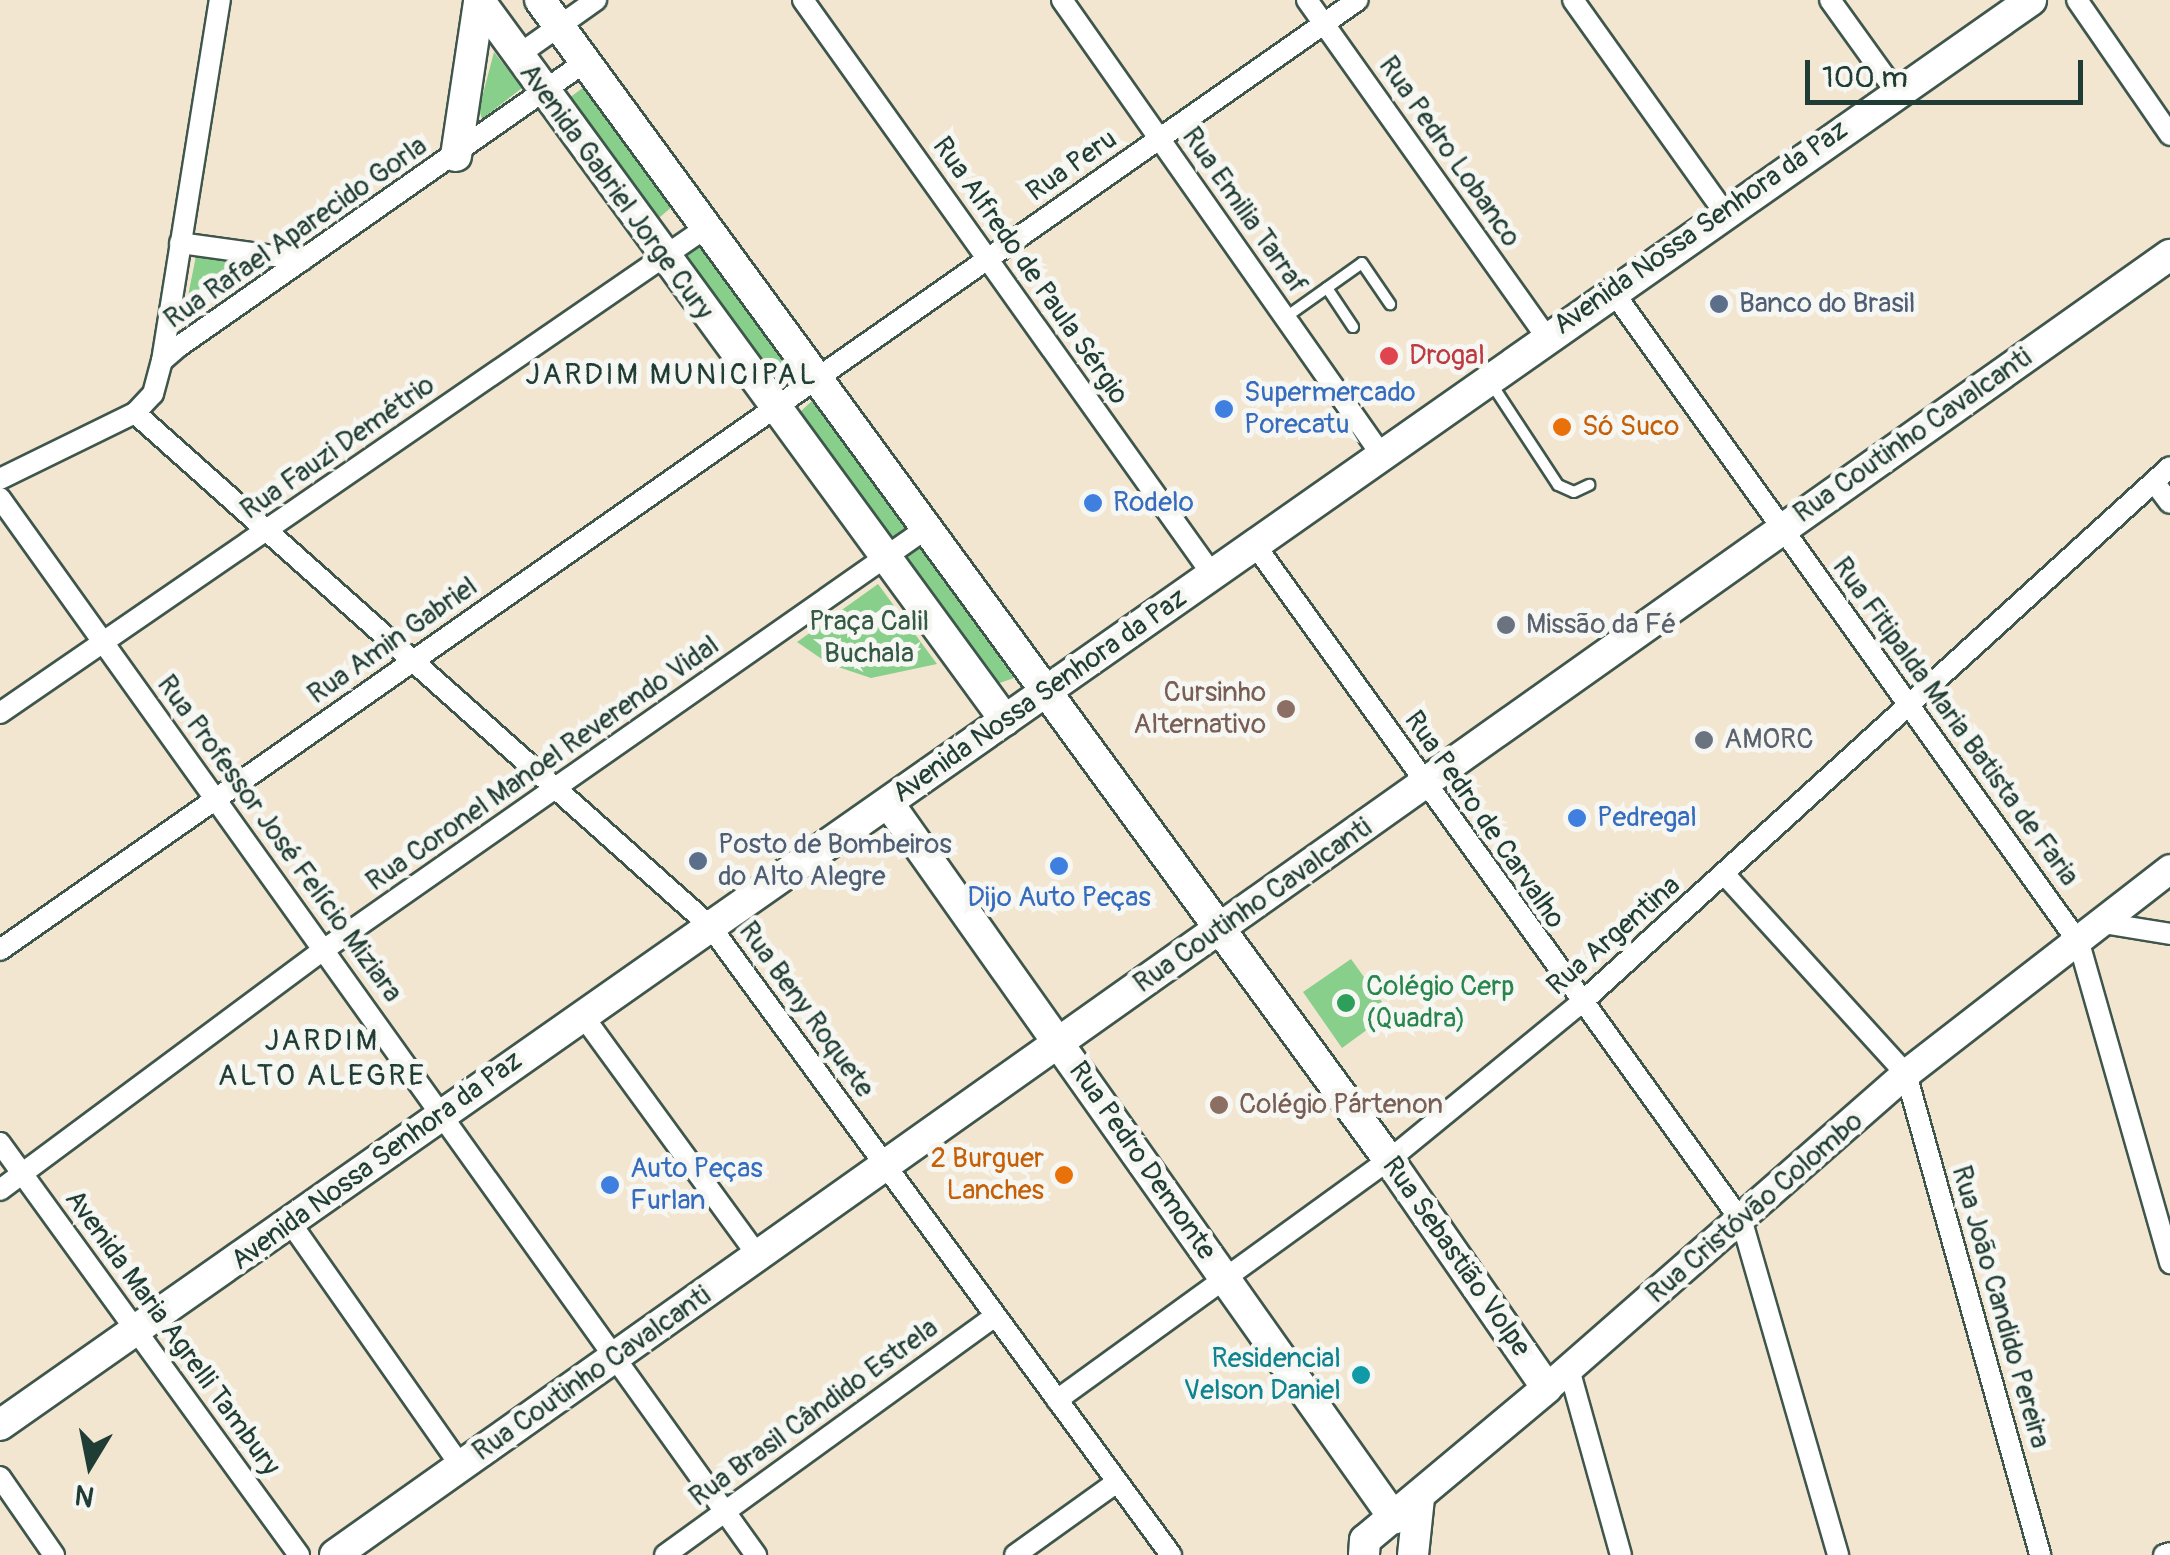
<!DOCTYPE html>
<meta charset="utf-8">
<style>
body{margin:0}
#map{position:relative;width:2170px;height:1555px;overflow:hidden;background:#f3e6d1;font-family:Pangolin,sans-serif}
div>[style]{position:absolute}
.green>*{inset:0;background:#87cf8b}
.roads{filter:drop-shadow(2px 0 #3f564c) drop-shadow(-2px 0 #3f564c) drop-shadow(0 2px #3f564c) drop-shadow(0 -2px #3f564c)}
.service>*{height:10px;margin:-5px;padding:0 5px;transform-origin:5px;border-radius:5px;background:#fff}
.minor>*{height:20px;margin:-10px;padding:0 10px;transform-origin:10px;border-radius:10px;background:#fff}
.tertiary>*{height:28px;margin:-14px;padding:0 14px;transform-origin:14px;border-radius:14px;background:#fff}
.secondary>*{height:30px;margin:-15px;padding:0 15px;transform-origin:15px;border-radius:15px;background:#fff}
.dots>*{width:28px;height:28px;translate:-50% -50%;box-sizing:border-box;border:5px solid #f6f6f2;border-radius:50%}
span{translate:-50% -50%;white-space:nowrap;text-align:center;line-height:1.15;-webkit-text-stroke:10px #f6f6f2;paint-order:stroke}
.street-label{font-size:28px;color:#1f3d34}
.service-label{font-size:28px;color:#4e5e75}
.left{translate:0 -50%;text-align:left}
.health-label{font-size:28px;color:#be3a42}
.shop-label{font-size:28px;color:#366cbe}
.food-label{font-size:28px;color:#c56008}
.right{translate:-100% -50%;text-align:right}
.park-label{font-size:28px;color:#345a45}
.worship-label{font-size:28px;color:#5b616d}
.education-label{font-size:28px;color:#785e54}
.leisure-label{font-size:28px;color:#27864d}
.culture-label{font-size:28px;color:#0d838f}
.neighbourhood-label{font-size:30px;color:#1f3d34;letter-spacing:2.5px}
.north{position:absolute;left:40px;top:1415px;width:100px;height:100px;-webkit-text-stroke:8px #f6f6f2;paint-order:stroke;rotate:190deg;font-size:28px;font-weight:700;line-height:40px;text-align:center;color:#1f3d34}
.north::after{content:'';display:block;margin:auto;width:35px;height:45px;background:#1f3d34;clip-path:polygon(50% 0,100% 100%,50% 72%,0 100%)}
.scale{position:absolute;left:1805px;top:60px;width:278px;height:45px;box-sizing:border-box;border:5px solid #1f3d34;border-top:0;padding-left:12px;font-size:30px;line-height:35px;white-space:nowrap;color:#1f3d34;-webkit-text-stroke:8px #f6f6f2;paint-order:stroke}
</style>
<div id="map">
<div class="green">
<i style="clip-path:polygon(494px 52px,522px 88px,482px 119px,479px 109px)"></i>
<i style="clip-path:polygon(588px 84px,673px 206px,654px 222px,569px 98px)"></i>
<i style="clip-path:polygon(703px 244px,790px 365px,767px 379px,680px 256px)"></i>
<i style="clip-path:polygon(196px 256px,267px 263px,184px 316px)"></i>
<i style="clip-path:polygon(813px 400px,1014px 678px,991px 686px,895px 553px,800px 412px)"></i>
<i style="clip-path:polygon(878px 584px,937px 664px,871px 678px,829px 664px,797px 642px)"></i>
<i style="clip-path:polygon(1351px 959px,1390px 1013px,1342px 1048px,1303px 992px)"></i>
</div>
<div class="roads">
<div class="service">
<i style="left:1327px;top:288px;width:47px;rotate:56.3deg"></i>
<i style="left:1286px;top:317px;width:93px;rotate:-35.4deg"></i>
<i style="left:1362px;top:263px;width:50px;rotate:55.7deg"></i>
<i style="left:1491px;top:383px;width:122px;rotate:56.7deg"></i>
<i style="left:1558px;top:485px;width:17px;rotate:24deg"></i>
<i style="left:1574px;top:492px;width:17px;rotate:-25deg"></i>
</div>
<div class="minor">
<i style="left:803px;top:0;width:705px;rotate:54.53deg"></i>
<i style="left:1062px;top:0;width:555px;rotate:54.91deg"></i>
<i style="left:1307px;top:0;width:412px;rotate:54.6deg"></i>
<i style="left:1573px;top:0;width:262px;rotate:54.5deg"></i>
<i style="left:1830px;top:0;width:113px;rotate:54.3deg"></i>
<i style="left:2077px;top:0;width:164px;rotate:55.4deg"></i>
<i style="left:517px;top:56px;width:97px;rotate:-35.3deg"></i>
<i style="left:180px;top:243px;width:124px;rotate:7.9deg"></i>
<i style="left:1611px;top:289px;width:804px;rotate:54.41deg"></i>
<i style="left:2079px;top:943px;width:333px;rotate:74.1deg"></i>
<i style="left:162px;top:361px;width:366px;rotate:-80.9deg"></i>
<i style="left:135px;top:413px;width:771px;rotate:41.74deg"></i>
<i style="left:710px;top:926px;width:780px;rotate:53.76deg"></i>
<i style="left:0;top:479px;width:150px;rotate:-26.1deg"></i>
<i style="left:135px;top:413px;width:26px;rotate:-47deg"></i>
<i style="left:153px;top:394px;width:34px;rotate:-75deg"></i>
<i style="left:162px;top:361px;width:21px;rotate:-41deg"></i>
<i style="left:178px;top:347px;width:497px;rotate:-35deg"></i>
<i style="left:2154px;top:482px;width:26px;rotate:53deg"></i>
<i style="left:0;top:498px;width:1300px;rotate:54.43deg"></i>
<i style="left:1255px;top:545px;width:834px;rotate:54.27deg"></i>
<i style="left:1742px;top:1222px;width:347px;rotate:73.9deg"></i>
<i style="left:0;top:713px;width:858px;rotate:-34.51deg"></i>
<i style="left:1725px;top:875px;width:269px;rotate:47.7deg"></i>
<i style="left:1906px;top:1074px;width:499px;rotate:74.4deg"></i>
<i style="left:2103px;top:923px;width:68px;rotate:9.3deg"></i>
<i style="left:0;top:950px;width:1657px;rotate:-34.98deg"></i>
<i style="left:583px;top:1016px;width:297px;rotate:53.9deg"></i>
<i style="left:0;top:1143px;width:509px;rotate:54.03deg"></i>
<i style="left:0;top:1190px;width:405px;rotate:-36.6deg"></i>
<i style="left:325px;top:949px;width:735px;rotate:-34.97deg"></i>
<i style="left:292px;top:1225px;width:294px;rotate:55deg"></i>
<i style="left:1569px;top:1369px;width:193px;rotate:74.4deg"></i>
<i style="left:1057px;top:1400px;width:410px;rotate:-35.9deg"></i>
<i style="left:1389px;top:1160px;width:248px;rotate:-39.3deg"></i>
<i style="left:1581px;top:1003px;width:796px;rotate:-42.3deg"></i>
<i style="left:0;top:1477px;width:95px;rotate:55.3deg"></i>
<i style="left:665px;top:1555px;width:407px;rotate:-35.9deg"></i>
<i style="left:1015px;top:1555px;width:125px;rotate:-35.6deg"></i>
<i style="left:2164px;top:1555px;width:6px;rotate:-18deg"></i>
</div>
<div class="tertiary">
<i style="left:1547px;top:1388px;width:477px;rotate:-41.2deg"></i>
<i style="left:1906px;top:1074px;width:334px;rotate:-37.8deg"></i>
</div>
<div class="secondary">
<i style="left:479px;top:0;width:892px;rotate:53.85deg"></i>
<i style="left:540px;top:0;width:1437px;rotate:53.8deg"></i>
<i style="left:1389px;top:1160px;width:277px;rotate:55.3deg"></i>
<i style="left:1547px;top:1388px;width:237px;rotate:140.1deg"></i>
<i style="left:1365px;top:1540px;width:15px;rotate:94deg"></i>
<i style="left:456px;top:156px;width:155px;rotate:-81.5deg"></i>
<i style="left:889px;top:804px;width:875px;rotate:54.73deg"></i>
<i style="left:0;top:1425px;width:2481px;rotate:-35.05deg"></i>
<i style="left:335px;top:1555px;width:2249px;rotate:-35.32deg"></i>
<i style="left:1413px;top:1555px;width:57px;rotate:-84deg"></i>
</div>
</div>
<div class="dots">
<i style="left:1719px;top:304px;background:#5c6f8a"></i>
<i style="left:1389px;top:356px;background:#e0444e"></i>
<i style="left:1224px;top:409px;background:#3f7fe0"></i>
<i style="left:1562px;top:427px;background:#e8710a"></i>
<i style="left:1093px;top:503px;background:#3f7fe0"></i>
<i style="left:1506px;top:625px;background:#6b7280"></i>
<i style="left:1286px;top:709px;background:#8d6e63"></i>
<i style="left:1704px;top:740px;background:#6b7280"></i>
<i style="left:1577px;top:818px;background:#3f7fe0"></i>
<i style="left:698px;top:861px;background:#5c6f8a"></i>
<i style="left:1059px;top:866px;background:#3f7fe0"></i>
<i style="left:1346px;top:1003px;background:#2e9e5b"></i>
<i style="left:1219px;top:1105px;background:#8d6e63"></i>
<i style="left:1064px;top:1175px;background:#e8710a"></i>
<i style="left:610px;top:1185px;background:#3f7fe0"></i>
<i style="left:1361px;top:1375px;background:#0f9aa8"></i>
</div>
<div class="street-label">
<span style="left:1449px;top:152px;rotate:55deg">Rua Pedro Lobanco</span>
<span style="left:1072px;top:166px;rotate:-35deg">Rua Peru</span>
<span style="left:616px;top:192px;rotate:54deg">Avenida Gabriel Jorge Cury</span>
<span style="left:1244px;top:211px;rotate:55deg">Rua Emilia Tarraf</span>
<span style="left:1701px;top:228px;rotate:-35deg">Avenida Nossa Senhora da Paz</span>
<span style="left:296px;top:233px;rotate:-35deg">Rua Rafael Aparecido Gorla</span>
<span style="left:1030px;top:271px;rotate:55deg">Rua Alfredo de Paula Sérgio</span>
<span style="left:1913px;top:436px;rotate:-35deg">Rua Coutinho Cavalcanti</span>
<span style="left:338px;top:448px;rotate:-35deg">Rua Fauzi Demétrio</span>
<span style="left:393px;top:641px;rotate:-35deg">Rua Amin Gabriel</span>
<span style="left:1040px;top:696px;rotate:-35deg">Avenida Nossa Senhora da Paz</span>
<span style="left:1955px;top:722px;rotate:54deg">Rua Fitipalda Maria Batista de Faria</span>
<span style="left:543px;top:764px;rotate:-35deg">Rua Coronel Manoel Reverendo Vidal</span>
<span style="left:1484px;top:820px;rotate:55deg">Rua Pedro de Carvalho</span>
<span style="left:279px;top:839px;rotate:54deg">Rua Professor José Felício Miziara</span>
<span style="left:1253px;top:906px;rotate:-35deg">Rua Coutinho Cavalcanti</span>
<span style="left:1614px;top:936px;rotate:-41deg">Rua Argentina</span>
<span style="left:806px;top:1010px;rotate:54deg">Rua Beny Roquete</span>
<span style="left:377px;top:1161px;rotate:-36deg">Avenida Nossa Senhora da Paz</span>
<span style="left:1142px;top:1161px;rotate:55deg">Rua Pedro Demonte</span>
<span style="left:1755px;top:1208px;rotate:-41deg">Rua Cristóvão Colombo</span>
<span style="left:1456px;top:1257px;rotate:55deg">Rua Sebastião Volpe</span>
<span style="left:2000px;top:1307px;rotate:74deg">Rua João Candido Pereira</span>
<span style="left:172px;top:1333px;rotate:54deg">Avenida Maria Agrelli Tambury</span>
<span style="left:592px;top:1374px;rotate:-35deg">Rua Coutinho Cavalcanti</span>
<span style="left:814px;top:1413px;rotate:-36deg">Rua Brasil Cândido Estrela</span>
</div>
<div class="service-label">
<span class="left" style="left:1739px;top:304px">Banco do Brasil</span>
<span class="left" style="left:718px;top:861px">Posto de Bombeiros<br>do Alto Alegre</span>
</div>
<div class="health-label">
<span class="left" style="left:1409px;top:356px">Drogal</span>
</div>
<div class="shop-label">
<span class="left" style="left:1244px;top:409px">Supermercado<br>Porecatu</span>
<span class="left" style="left:1113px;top:503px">Rodelo</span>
<span class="left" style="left:1597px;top:818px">Pedregal</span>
<span style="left:1059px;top:898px">Dijo Auto Peças</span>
<span class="left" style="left:630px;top:1185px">Auto Peças<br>Furlan</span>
</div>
<div class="food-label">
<span class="left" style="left:1582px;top:427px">Só Suco</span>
<span class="right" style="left:1044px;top:1175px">2 Burguer<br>Lanches</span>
</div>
<div class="park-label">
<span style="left:869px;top:638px">Praça Calil<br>Buchala</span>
</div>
<div class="worship-label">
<span class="left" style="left:1526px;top:625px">Missão da Fé</span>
<span class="left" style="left:1724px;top:740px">AMORC</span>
</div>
<div class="education-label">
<span class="right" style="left:1266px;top:709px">Cursinho<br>Alternativo</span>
<span class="left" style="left:1239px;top:1105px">Colégio Pártenon</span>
</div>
<div class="leisure-label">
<span class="left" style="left:1366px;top:1003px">Colégio Cerp<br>(Quadra)</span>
</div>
<div class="culture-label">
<span class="right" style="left:1341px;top:1375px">Residencial<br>Velson Daniel</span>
</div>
<div class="neighbourhood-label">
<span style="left:672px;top:375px">JARDIM MUNICIPAL</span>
<span style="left:322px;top:1058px">JARDIM<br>ALTO ALEGRE</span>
</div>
<div class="north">N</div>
<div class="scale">100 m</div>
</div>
